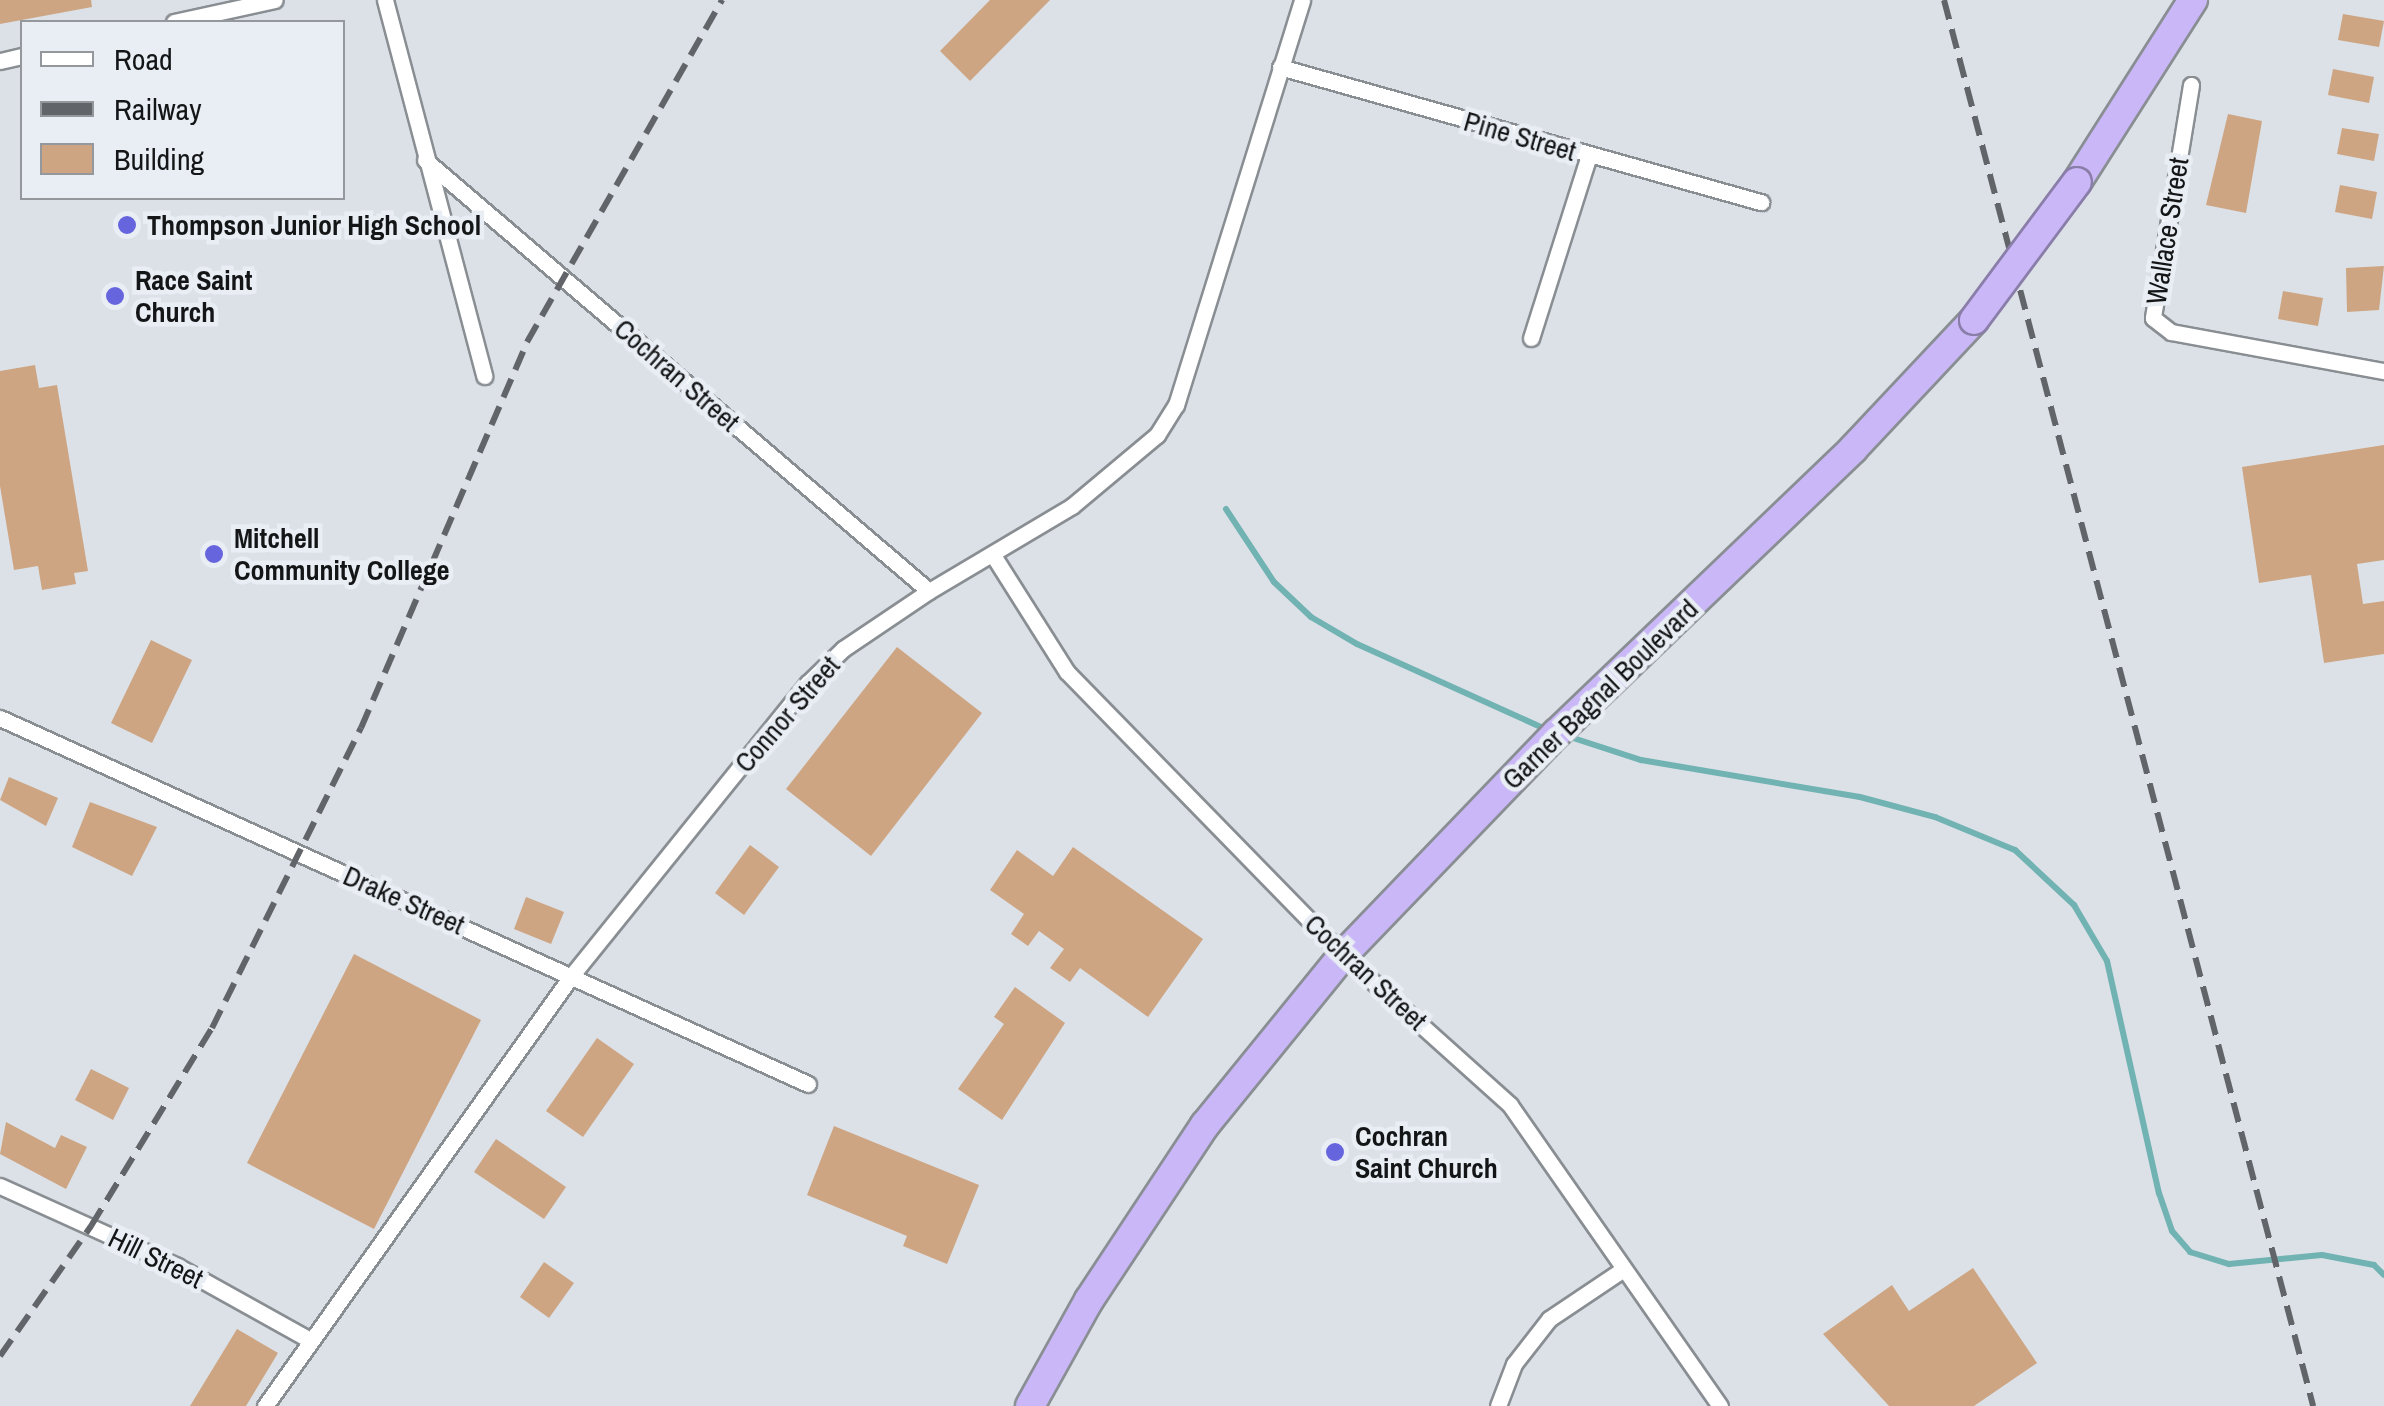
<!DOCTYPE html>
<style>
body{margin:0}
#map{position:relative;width:2384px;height:1406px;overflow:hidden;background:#dce1e7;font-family:"Archivo Narrow",sans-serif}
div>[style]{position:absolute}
.stream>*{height:6px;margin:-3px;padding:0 3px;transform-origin:3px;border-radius:3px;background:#71b2b3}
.building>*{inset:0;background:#cda583}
.roads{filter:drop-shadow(2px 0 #898e93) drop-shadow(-2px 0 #898e93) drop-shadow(0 2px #898e93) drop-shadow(0 -2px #898e93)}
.street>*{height:15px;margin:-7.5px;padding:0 7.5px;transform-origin:7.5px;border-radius:7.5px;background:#fff}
.highway>*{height:28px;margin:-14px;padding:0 14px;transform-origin:14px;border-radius:14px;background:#c9b7f7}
.rail>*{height:6px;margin-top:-3px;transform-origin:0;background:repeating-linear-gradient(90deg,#616468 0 20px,transparent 0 30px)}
.bridges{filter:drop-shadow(2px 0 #8a7ea9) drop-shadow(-2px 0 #8a7ea9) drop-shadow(0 2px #8a7ea9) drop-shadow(0 -2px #8a7ea9)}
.highway-bridge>*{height:28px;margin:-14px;padding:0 14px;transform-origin:14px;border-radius:14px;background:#c9b7f7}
.dots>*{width:28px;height:28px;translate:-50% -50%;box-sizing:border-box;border:5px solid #e9eef4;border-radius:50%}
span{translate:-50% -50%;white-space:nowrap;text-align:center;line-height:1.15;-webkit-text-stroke:9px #e9eef4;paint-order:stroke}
.street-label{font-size:28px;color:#141517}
.poi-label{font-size:28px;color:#141517;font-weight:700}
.left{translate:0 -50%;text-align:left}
.legend{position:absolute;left:20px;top:20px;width:325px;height:180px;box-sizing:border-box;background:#e9eef4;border:2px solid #94979c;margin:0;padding:12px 18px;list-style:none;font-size:30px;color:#141517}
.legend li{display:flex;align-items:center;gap:20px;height:50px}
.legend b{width:50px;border:2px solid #94979c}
</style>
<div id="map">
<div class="stream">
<i style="left:1226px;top:509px;width:87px;rotate:56.7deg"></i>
<i style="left:1274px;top:582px;width:51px;rotate:43.4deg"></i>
<i style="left:1311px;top:617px;width:53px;rotate:30.4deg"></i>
<i style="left:1357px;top:644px;width:212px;rotate:24.3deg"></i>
<i style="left:1567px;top:736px;width:78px;rotate:18deg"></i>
<i style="left:1641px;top:760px;width:222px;rotate:9.6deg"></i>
<i style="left:1860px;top:797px;width:78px;rotate:14.9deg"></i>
<i style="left:1935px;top:817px;width:87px;rotate:22.4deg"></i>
<i style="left:2015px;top:850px;width:81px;rotate:43deg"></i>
<i style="left:2074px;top:905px;width:65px;rotate:59.5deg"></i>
<i style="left:2107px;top:961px;width:238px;rotate:77.4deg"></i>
<i style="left:2159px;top:1193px;width:40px;rotate:71.1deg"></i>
<i style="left:2172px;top:1231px;width:28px;rotate:49deg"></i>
<i style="left:2190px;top:1252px;width:41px;rotate:17.1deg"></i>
<i style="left:2229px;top:1264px;width:93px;rotate:-5.5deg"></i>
<i style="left:2322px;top:1255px;width:53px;rotate:10.9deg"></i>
<i style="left:2374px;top:1265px;width:14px;rotate:45deg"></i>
</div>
<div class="building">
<i style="clip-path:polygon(0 0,91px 0,92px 7px,0 24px)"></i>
<i style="clip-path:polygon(990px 0,1050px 0,970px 81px,940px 51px)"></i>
<i style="clip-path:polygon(2343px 14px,2384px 21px,2379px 47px,2338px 40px)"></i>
<i style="clip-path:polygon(2333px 69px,2374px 77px,2369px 103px,2328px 95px)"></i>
<i style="clip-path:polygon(2228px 114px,2262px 121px,2246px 213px,2206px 205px)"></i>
<i style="clip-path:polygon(2342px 128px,2379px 134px,2374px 161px,2337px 154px)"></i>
<i style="clip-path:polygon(2340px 185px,2377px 192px,2372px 219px,2335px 212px)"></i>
<i style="clip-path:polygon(2384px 266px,2379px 310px,2347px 312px,2346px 268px)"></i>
<i style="clip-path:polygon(2283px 291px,2323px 298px,2318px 326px,2278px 319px)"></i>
<i style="clip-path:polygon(35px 365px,39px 388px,57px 385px,88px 571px,74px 573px,76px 584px,42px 590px,38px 566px,14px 570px,0 486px,0 371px)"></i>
<i style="clip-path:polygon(2384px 445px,2384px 560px,2357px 564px,2363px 604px,2384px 601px,2384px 654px,2324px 663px,2311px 575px,2259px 583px,2242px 467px)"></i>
<i style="clip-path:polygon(151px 640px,192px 660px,152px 743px,111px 723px)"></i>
<i style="clip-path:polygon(897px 647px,982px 713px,871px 856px,786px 789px)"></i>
<i style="clip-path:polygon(9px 777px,58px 798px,46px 826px,0 800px)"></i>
<i style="clip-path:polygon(90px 802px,157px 827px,132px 876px,72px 847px)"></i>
<i style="clip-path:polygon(750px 845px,779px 867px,744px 915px,715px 893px)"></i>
<i style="clip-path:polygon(1073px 847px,1203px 939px,1148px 1017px,1080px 968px,1070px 982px,1050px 968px,1064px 949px,1039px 931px,1028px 946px,1011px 934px,1024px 914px,990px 890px,1017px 850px,1053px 876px)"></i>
<i style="clip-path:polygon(526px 897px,564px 912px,551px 944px,514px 929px)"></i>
<i style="clip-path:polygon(354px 954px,481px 1020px,374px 1229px,247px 1163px)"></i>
<i style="clip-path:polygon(1015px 987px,1065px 1023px,1002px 1120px,958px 1089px,1004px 1024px,994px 1017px)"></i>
<i style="clip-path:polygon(597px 1038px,634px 1064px,583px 1137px,546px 1111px)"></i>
<i style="clip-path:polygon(91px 1069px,129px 1088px,113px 1120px,75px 1100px)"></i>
<i style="clip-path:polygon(6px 1122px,55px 1148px,61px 1135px,87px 1147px,66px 1189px,0 1154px)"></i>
<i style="clip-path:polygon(834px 1126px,979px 1185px,947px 1264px,903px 1246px,907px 1236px,807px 1195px)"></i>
<i style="clip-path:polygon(496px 1139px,566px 1187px,544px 1219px,474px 1172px)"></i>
<i style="clip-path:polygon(544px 1262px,574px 1283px,549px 1318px,520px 1297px)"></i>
<i style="clip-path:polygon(1973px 1268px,2037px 1363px,1974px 1406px,1889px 1406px,1823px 1334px,1892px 1285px,1909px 1311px)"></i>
<i style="clip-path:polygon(237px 1329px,278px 1353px,246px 1406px,190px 1406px)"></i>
</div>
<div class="roads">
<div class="street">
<i style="left:385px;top:0;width:389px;rotate:75.2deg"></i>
<i style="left:174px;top:22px;width:103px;rotate:-12.3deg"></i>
<i style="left:0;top:61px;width:23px;rotate:-13deg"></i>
<i style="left:1280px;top:67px;width:500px;rotate:15.7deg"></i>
<i style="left:2191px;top:85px;width:236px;rotate:99.3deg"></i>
<i style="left:2153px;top:318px;width:23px;rotate:38deg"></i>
<i style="left:2171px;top:332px;width:217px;rotate:10.4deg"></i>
<i style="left:425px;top:160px;width:663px;rotate:40.54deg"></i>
<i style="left:1531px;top:338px;width:192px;rotate:-72.4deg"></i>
<i style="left:993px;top:555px;width:138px;rotate:57.7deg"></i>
<i style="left:1067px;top:672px;width:395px;rotate:45.7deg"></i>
<i style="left:1343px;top:955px;width:224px;rotate:41.9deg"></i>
<i style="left:1510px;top:1105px;width:367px;rotate:55.1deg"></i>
<i style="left:0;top:718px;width:887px;rotate:24.37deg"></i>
<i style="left:0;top:1186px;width:194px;rotate:24.3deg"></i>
<i style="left:177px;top:1266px;width:150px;rotate:29.1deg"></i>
<i style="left:265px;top:1406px;width:529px;rotate:-54.54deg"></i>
<i style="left:572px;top:975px;width:375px;rotate:-51.1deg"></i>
<i style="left:808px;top:683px;width:49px;rotate:-44.2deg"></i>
<i style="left:843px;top:649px;width:104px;rotate:-34deg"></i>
<i style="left:929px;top:591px;width:166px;rotate:-30.7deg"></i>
<i style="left:1072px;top:506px;width:111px;rotate:-39.9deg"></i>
<i style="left:1157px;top:435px;width:36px;rotate:-58deg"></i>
<i style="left:1176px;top:405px;width:424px;rotate:-72.7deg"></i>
<i style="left:1498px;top:1406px;width:45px;rotate:-69.1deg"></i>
<i style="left:1514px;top:1364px;width:57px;rotate:-52.1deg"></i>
<i style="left:1549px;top:1319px;width:88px;rotate:-33.9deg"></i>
</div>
<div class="highway">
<i style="left:2077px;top:182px;width:216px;rotate:-57.5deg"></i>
<i style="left:1030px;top:1406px;width:121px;rotate:-60.9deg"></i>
<i style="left:1089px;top:1300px;width:210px;rotate:-56.5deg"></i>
<i style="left:1205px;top:1125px;width:219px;rotate:-50.9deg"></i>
<i style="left:1343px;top:955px;width:308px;rotate:-46.1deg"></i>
<i style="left:1557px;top:733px;width:410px;rotate:-43.8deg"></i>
<i style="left:1853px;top:449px;width:177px;rotate:-46.8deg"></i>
</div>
</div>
<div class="rail">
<i style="left:1944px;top:0;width:1454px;rotate:75.29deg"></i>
<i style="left:0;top:1356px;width:159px;rotate:-55deg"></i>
<i style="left:91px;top:1226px;width:232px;rotate:-58.6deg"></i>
<i style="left:212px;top:1028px;width:335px;rotate:-63.6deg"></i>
<i style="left:361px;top:728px;width:420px;rotate:-66.7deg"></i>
<i style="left:527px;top:342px;width:394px;rotate:-60.3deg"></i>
</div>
<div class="bridges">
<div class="highway-bridge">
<i style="left:1974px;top:320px;width:172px;rotate:-53.3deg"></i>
</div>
</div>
<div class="dots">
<i style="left:127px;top:225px;background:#6665de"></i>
<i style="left:115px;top:296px;background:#6665de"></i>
<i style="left:214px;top:554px;background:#6665de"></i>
<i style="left:1335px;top:1152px;background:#6665de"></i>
</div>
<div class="street-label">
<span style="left:1520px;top:136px;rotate:16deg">Pine Street</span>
<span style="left:2167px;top:231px;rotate:-81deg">Wallace Street</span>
<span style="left:677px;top:375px;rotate:41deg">Cochran Street</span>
<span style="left:1600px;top:694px;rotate:-44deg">Garner Bagnal Boulevard</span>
<span style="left:787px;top:714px;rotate:-49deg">Connor Street</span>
<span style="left:404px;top:900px;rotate:24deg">Drake Street</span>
<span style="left:1366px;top:972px;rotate:43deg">Cochran Street</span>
<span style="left:156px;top:1258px;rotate:26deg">Hill Street</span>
</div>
<div class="poi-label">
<span class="left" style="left:147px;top:225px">Thompson Junior High School</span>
<span class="left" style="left:135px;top:296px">Race Saint<br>Church</span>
<span class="left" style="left:234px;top:554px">Mitchell<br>Community College</span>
<span class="left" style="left:1355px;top:1152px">Cochran<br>Saint Church</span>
</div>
<ul class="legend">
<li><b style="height:12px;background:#fff"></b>Road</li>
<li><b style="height:12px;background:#616468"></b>Railway</li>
<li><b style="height:28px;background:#cda583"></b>Building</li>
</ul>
</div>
